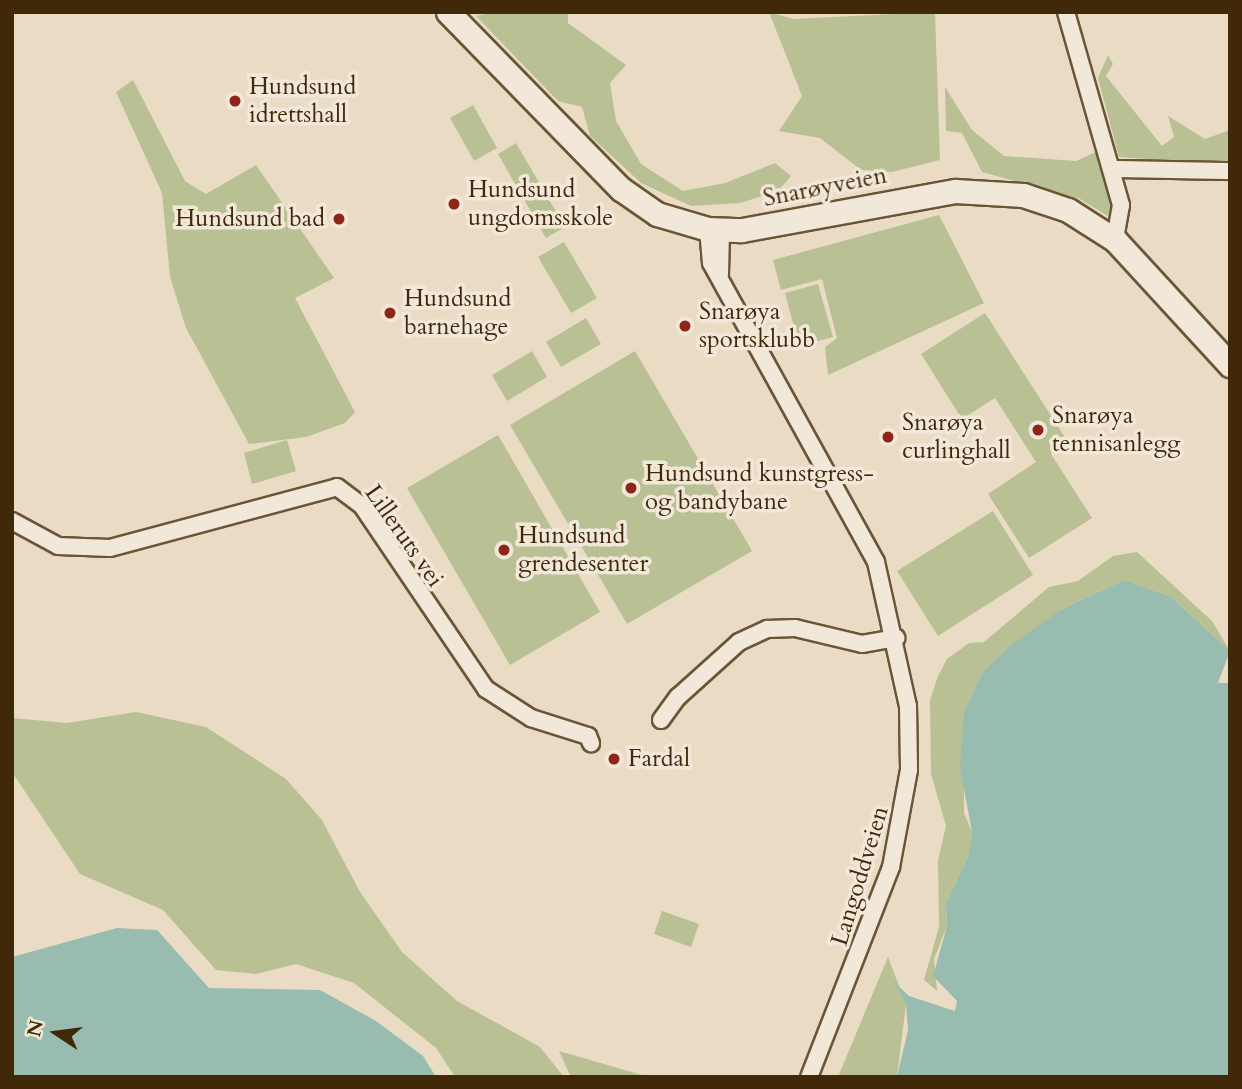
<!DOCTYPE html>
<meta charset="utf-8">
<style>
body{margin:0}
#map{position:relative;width:1242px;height:1089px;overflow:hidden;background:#eadcc4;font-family:Cardo,serif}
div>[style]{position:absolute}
.green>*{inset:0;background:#b8c094}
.water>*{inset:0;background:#98bcaf}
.roads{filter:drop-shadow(2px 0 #6a5537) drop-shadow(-2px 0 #6a5537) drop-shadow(0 2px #6a5537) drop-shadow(0 -2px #6a5537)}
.street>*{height:16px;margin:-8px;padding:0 8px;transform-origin:8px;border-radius:8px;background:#f1e8d9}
.secondary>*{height:23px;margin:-11.5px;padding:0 11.5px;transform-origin:11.5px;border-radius:11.5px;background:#f1e8d9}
.dots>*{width:19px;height:19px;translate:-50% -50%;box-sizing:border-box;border:4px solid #f1e8d9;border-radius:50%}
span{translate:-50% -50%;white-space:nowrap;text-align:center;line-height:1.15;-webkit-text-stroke:7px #f1e8d9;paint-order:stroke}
.poi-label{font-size:24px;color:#402808}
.left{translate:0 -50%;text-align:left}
.right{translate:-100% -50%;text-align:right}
.street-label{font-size:24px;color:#402808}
.frame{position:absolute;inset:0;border:14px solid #402808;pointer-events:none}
.north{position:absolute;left:21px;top:998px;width:70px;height:70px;-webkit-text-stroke:5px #f1e8d9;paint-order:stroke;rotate:283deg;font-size:19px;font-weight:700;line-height:28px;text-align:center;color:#402808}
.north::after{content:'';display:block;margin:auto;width:24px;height:32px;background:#402808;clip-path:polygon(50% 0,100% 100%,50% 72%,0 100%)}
</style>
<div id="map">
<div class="green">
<i style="clip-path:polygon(496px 12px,568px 12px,568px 23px,626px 65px,610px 83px,616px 121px,641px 164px,683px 191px,725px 183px,775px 163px,791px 176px,778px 191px,740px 203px,691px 206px,641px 183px,590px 136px,582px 107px,558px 101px,476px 16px)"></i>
<i style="clip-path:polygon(769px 12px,793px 19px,935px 12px,940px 160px,892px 172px,861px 170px,820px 138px,779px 131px,802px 96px)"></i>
<i style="clip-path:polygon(1108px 55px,1113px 64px,1106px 76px,1162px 146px,1174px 137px,1168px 116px,1205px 139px,1230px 130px,1230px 165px,1119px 157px,1098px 78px)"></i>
<i style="clip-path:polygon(133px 80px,185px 181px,206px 194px,256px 165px,334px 278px,295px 298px,355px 412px,345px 423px,306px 437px,249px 444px,186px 328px,170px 277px,162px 193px,116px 92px)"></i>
<i style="clip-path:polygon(945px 87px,972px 130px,1004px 156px,1076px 161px,1098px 151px,1116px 221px,1080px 199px,982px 172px,962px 133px,946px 131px)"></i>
<i style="clip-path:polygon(473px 105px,497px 148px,474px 161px,450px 118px)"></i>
<i style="clip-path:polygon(516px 143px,565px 227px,546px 238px,498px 154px)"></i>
<i style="clip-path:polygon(939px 215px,984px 303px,828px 375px,825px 347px,837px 338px,822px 279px,781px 290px,773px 260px)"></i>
<i style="clip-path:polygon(564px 242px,597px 298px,571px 313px,538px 257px)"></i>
<i style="clip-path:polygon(818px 284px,833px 337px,799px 346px,785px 293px)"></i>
<i style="clip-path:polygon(985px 313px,1068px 442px,1051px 454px,1092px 518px,1029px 558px,988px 494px,1036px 462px,995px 398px,962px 419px,921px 354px)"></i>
<i style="clip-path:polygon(586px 318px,601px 344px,561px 367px,546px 342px)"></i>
<i style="clip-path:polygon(532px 351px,547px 377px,507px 401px,492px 375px)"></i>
<i style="clip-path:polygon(635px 351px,752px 551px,627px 624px,510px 425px)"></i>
<i style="clip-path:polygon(498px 435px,600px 612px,510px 665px,407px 488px)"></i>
<i style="clip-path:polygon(287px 440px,296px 471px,252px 484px,244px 453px)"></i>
<i style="clip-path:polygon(993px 511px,1033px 575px,938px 636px,897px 571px)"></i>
<i style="clip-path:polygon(1137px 552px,1212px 621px,1230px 651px,1170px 596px,1124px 580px,1062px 609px,982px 673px,964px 711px,964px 813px,972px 832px,968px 857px,946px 903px,947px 926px,934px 959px,937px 991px,924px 980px,939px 927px,938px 860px,946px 826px,931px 774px,930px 700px,938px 676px,947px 659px,969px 643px,984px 642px,1049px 587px,1078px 581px,1113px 556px)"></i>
<i style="clip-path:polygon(136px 712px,206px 727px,286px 779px,322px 820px,360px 892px,402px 952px,457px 1001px,540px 1047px,564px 1077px,455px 1077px,436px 1048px,354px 983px,296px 964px,256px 974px,216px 970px,163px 910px,80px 874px,12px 772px,12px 718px,67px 723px)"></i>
<i style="clip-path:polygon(662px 911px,699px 924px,691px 947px,654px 934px)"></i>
<i style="clip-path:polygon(888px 957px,906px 1004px,897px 1077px,838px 1077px)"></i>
<i style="clip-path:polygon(559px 1051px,649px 1077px,571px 1077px)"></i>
</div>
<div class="water">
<i style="clip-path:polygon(1124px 580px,1170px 596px,1230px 651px,1218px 683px,1230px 683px,1230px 1077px,897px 1077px,908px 1030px,906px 1004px,894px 982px,909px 996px,955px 1011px,957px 1001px,933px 976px,947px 926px,946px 903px,968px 857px,972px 832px,960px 768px,964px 711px,982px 673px,1013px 643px,1062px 609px)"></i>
<i style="clip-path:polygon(117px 928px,157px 930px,209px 988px,320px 990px,376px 1021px,423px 1056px,436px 1077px,12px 1077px,12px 957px)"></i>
</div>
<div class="roads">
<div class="street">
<i style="left:1066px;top:12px;width:201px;rotate:74.1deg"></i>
<i style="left:1121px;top:205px;width:36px;rotate:100deg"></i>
<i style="left:1112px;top:169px;width:118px;rotate:1deg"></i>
<i style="left:708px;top:229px;width:34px;rotate:85deg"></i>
<i style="left:711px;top:263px;width:342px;rotate:61.1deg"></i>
<i style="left:876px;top:562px;width:148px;rotate:77.5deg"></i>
<i style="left:908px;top:706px;width:64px;rotate:89.1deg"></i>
<i style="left:909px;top:770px;width:99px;rotate:100.5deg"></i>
<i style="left:891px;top:867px;width:225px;rotate:111.3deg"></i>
<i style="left:720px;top:274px;width:44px;rotate:-88.7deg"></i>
<i style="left:12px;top:521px;width:52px;rotate:28.5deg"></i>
<i style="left:58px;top:546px;width:52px;rotate:2.2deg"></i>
<i style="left:110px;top:548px;width:235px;rotate:-15deg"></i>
<i style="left:337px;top:487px;width:31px;rotate:37deg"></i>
<i style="left:362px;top:506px;width:221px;rotate:55.9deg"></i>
<i style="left:486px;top:689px;width:54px;rotate:32.8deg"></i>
<i style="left:531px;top:718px;width:60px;rotate:17.5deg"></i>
<i style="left:588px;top:736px;width:8px;rotate:67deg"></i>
<i style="left:661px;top:720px;width:29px;rotate:-54deg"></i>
<i style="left:678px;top:697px;width:82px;rotate:-42deg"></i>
<i style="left:739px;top:642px;width:31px;rotate:-25deg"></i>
<i style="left:767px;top:629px;width:28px;rotate:-2deg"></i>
<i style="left:795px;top:628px;width:69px;rotate:13.4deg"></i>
<i style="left:862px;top:644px;width:35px;rotate:-10deg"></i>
</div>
<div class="secondary">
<i style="left:448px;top:12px;width:248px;rotate:45.7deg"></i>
<i style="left:621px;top:189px;width:44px;rotate:34.8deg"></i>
<i style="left:657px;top:214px;width:53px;rotate:16.4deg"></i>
<i style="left:708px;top:229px;width:34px;rotate:2deg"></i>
<i style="left:742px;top:230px;width:217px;rotate:-10.4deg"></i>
<i style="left:955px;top:191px;width:68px;rotate:3.4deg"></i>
<i style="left:1023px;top:195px;width:47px;rotate:18.4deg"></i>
<i style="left:1068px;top:210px;width:56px;rotate:32.6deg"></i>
<i style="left:1115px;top:240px;width:170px;rotate:47.4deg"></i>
</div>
</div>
<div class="dots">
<i style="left:235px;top:101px;background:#8f2418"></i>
<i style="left:454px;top:204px;background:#8f2418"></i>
<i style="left:339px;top:219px;background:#8f2418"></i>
<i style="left:390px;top:313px;background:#8f2418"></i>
<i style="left:685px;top:326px;background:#8f2418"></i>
<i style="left:1038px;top:430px;background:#8f2418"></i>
<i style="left:888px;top:437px;background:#8f2418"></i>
<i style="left:631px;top:488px;background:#8f2418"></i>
<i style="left:504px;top:550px;background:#8f2418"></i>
<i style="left:614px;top:759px;background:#8f2418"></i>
</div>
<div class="poi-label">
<span class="left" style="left:249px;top:101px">Hundsund<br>idrettshall</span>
<span class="left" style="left:468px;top:204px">Hundsund<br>ungdomsskole</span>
<span class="right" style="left:325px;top:219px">Hundsund bad</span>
<span class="left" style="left:404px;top:313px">Hundsund<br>barnehage</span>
<span class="left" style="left:699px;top:326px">Snarøya<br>sportsklubb</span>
<span class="left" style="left:1052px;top:430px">Snarøya<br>tennisanlegg</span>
<span class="left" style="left:902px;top:437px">Snarøya<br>curlinghall</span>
<span class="left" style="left:645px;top:488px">Hundsund kunstgress-<br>og bandybane</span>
<span class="left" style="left:518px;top:550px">Hundsund<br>grendesenter</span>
<span class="left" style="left:628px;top:759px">Fardal</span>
</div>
<div class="street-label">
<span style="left:825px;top:187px;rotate:-11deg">Snarøyveien</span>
<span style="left:404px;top:536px;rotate:55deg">Lilleruts vei</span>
<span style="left:860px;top:876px;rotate:-73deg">Langoddveien</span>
</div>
<div class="frame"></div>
<div class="north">N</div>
</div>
